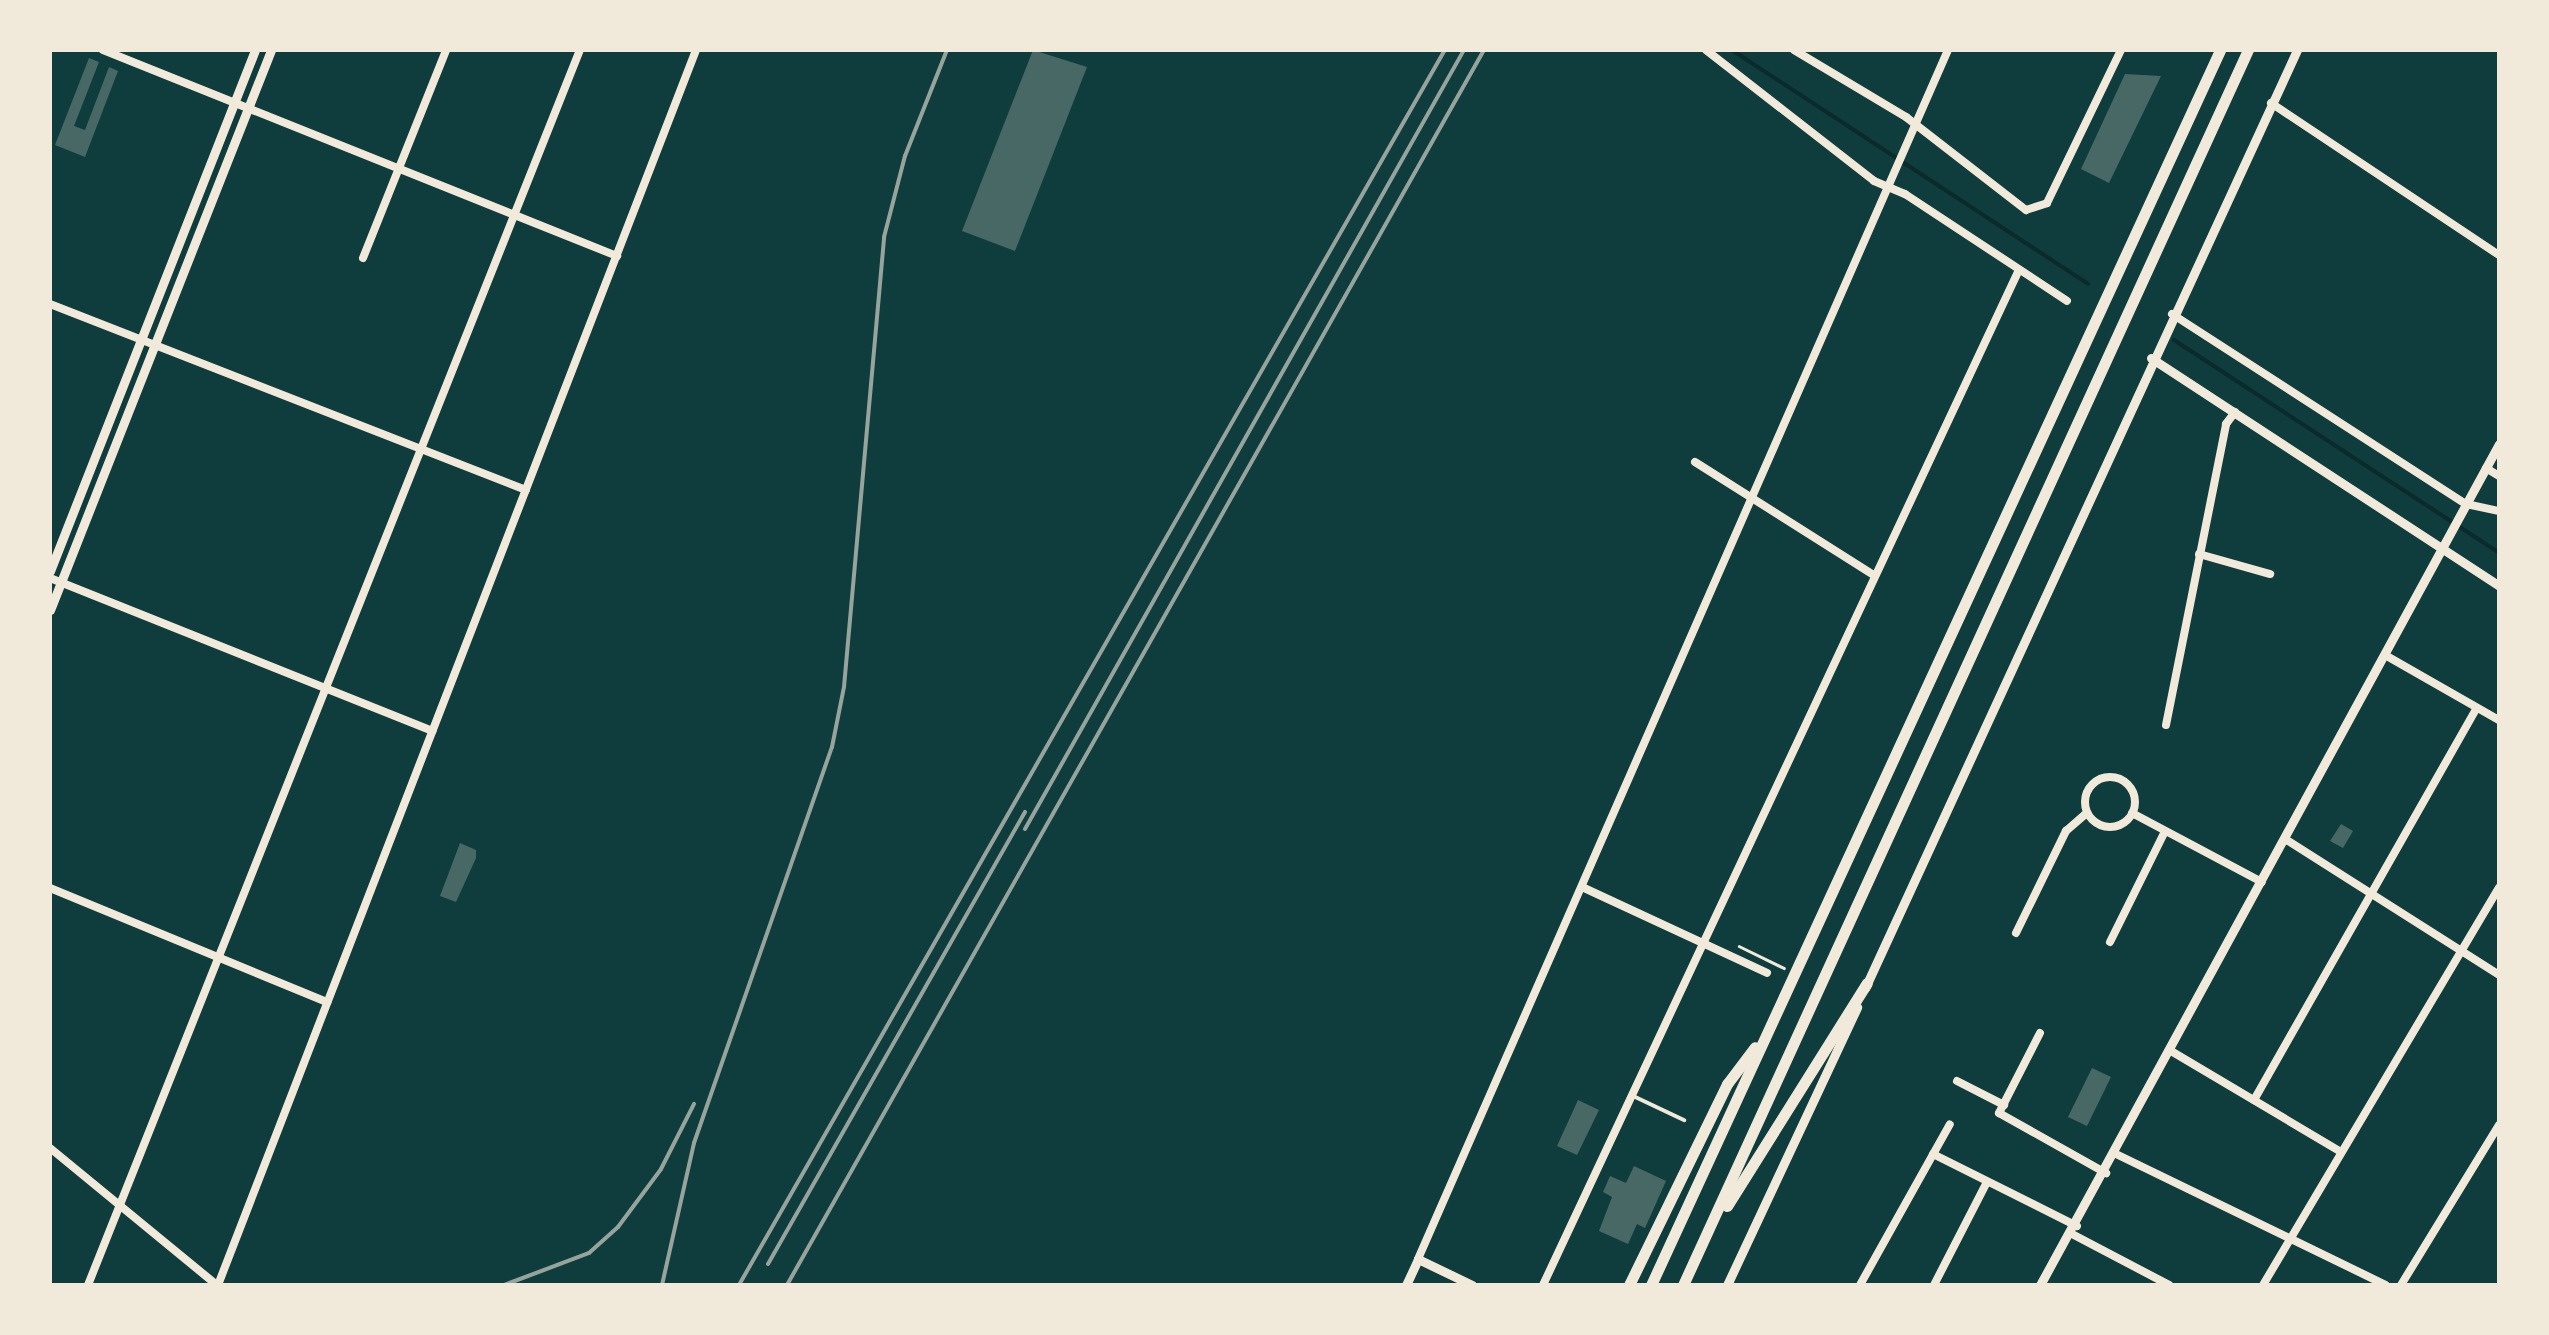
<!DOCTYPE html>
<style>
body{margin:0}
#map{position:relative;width:2549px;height:1335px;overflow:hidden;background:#0f3d3e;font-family:"Noto Serif",serif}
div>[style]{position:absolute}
.stream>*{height:4px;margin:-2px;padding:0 2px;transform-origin:2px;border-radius:2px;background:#0a2a2b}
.building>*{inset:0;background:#486865}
.path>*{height:2.5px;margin:-1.25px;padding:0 1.25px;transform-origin:1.25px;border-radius:1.25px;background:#f1e9da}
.service>*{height:4px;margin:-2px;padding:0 2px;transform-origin:2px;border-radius:2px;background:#f1e9da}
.minor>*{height:8px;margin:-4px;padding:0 4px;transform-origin:4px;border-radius:4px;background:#f1e9da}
.minor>.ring{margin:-4px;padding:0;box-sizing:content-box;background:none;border:8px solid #f1e9da;border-radius:50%}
.tertiary>*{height:9px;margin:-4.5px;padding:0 4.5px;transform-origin:4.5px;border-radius:4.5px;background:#f1e9da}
.primary>*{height:11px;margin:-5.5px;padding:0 5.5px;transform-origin:5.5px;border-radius:5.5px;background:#f1e9da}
.rail>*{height:4px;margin:-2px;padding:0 2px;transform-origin:2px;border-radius:2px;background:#97a49c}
span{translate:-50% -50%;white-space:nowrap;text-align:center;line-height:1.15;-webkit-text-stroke:9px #f1e9da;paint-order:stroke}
.frame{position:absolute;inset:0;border:52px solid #f1e9da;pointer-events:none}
</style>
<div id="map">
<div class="stream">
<i style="left:1732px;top:50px;width:426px;rotate:33.3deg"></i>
<i style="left:2174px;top:340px;width:389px;rotate:33.2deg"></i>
</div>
<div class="building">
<i style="clip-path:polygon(1033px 50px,1087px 67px,1015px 251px,962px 231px)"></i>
<i style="clip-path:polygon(89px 58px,99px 62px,74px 126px,85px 130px,109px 67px,118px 71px,85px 157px,55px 145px)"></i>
<i style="clip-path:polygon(2125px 74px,2161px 76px,2109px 183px,2081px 169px)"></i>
<i style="clip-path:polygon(2341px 824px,2353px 831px,2343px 848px,2330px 841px)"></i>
<i style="clip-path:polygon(460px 843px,476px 850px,476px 858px,456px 902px,440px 896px)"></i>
<i style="clip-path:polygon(2092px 1068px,2111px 1077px,2087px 1126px,2068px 1117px)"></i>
<i style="clip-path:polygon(1578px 1100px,1599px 1110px,1577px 1155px,1557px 1146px)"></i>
<i style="clip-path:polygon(1634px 1166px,1666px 1181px,1645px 1228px,1637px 1224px,1628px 1244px,1599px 1231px,1612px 1197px,1603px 1192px,1610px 1176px,1626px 1183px)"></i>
</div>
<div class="path">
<i style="left:1739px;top:946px;width:50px;rotate:26.1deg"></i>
</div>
<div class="service">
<i style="left:1631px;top:1095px;width:59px;rotate:25.3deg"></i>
</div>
<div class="minor">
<i style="left:103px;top:50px;width:554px;rotate:21.84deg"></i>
<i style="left:1706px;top:50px;width:213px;rotate:37.9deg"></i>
<i style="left:1874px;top:181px;width:34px;rotate:23deg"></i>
<i style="left:1905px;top:194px;width:194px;rotate:33.4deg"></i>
<i style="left:1794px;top:50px;width:131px;rotate:30.9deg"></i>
<i style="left:1906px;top:117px;width:152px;rotate:37.8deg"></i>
<i style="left:2026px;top:210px;width:22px;rotate:-18deg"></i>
<i style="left:2047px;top:203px;width:170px;rotate:-64.2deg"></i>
<i style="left:2271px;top:103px;width:274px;rotate:33.7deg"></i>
<i style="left:363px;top:258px;width:224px;rotate:-68.2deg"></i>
<i style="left:50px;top:304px;width:511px;rotate:21.34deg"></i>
<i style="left:2172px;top:314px;width:350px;rotate:32.9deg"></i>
<i style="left:2466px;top:504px;width:34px;rotate:12deg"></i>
<i style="left:1695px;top:462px;width:212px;rotate:32.3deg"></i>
<i style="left:2486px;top:468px;width:15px;rotate:32deg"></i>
<i style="left:2199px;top:554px;width:74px;rotate:15.7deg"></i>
<i style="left:50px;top:578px;width:412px;rotate:21.8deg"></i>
<i style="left:2385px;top:655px;width:131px;rotate:29.7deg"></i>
<i style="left:2166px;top:725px;width:307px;rotate:-78.7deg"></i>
<i style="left:2226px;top:424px;width:15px;rotate:-53deg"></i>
<i class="ring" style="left:2085px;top:777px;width:42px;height:42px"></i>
<i style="left:2132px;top:813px;width:147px;rotate:28deg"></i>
<i style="left:2285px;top:839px;width:254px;rotate:32.4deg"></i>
<i style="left:1582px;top:887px;width:204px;rotate:24.9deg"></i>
<i style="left:50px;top:888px;width:300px;rotate:22.4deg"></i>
<i style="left:2016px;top:933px;width:114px;rotate:-63.9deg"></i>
<i style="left:2066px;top:831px;width:28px;rotate:-41deg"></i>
<i style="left:2110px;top:942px;width:122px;rotate:-63.6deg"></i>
<i style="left:2040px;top:1033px;width:90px;rotate:117.1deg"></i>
<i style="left:1999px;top:1113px;width:123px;rotate:29.3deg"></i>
<i style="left:2171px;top:1051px;width:198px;rotate:30.7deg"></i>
<i style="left:1957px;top:1081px;width:53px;rotate:27.1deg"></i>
<i style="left:2254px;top:1100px;width:451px;rotate:-60.4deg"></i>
<i style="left:50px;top:1148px;width:216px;rotate:39.4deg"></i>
<i style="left:1933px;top:1154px;width:161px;rotate:26.6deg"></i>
<i style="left:2116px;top:1154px;width:300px;rotate:25.9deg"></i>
<i style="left:2072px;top:1234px;width:110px;rotate:27.7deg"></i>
<i style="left:1418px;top:1259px;width:1320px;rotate:-66.33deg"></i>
<i style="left:88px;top:1285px;width:1329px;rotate:-68.28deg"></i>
<i style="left:218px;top:1285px;width:1324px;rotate:-68.84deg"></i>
<i style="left:1543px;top:1285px;width:1121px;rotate:-64.88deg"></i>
<i style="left:1860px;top:1285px;width:184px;rotate:-60.8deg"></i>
<i style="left:1934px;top:1285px;width:116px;rotate:-62.8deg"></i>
<i style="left:2263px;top:1285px;width:462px;rotate:-59.3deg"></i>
<i style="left:2401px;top:1285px;width:188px;rotate:-58.5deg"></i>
</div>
<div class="tertiary">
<i style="left:2151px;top:358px;width:416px;rotate:33.2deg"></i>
<i style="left:50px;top:571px;width:560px;rotate:-68.52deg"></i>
<i style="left:50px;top:610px;width:602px;rotate:-68.46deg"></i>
<i style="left:1865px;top:988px;width:1033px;rotate:-65.27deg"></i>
<i style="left:1406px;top:1285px;width:29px;rotate:-65deg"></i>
<i style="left:1418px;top:1259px;width:60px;rotate:25.7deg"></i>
<i style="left:1727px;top:1285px;width:307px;rotate:-64.9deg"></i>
<i style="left:2040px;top:1285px;width:958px;rotate:-61.38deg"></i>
</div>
<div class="primary">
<i style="left:1727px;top:1206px;width:263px;rotate:-57.9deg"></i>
<i style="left:1629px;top:1285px;width:224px;rotate:-64deg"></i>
<i style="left:1727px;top:1084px;width:46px;rotate:-52.9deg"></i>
<i style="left:1651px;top:1285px;width:1360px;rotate:-65.26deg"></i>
<i style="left:1683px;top:1285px;width:1358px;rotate:-65.42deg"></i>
</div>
<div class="rail">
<i style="left:1025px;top:829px;width:894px;rotate:-60.6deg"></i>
<i style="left:768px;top:1264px;width:520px;rotate:-60.38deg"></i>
<i style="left:504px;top:1285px;width:91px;rotate:-20.6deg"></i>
<i style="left:589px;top:1253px;width:39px;rotate:-42deg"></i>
<i style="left:618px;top:1227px;width:72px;rotate:-53.4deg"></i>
<i style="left:661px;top:1169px;width:73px;rotate:-63.1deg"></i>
<i style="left:662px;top:1285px;width:146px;rotate:-77.3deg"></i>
<i style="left:694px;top:1143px;width:419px;rotate:-70.8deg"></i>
<i style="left:832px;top:747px;width:61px;rotate:-78.7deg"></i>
<i style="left:844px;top:687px;width:452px;rotate:-84.9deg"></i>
<i style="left:884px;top:237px;width:84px;rotate:-75.5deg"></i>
<i style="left:905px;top:156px;width:114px;rotate:-68.4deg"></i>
<i style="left:739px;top:1285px;width:1423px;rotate:-60.25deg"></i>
<i style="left:787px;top:1285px;width:1418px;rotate:-60.56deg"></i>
</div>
<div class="frame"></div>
</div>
